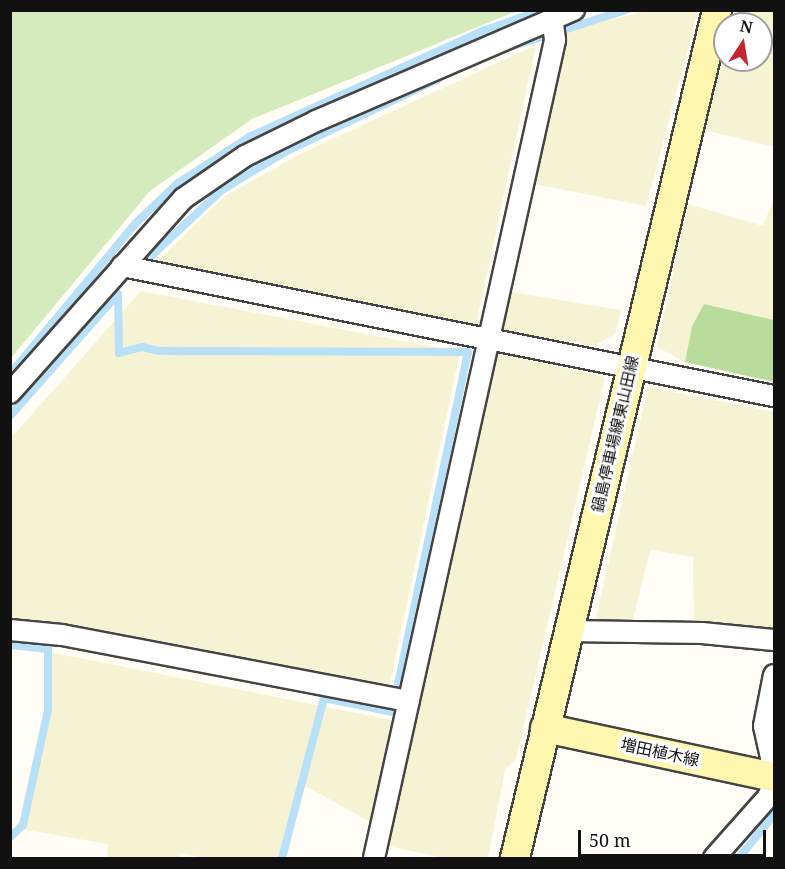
<!DOCTYPE html>
<meta charset="utf-8">
<style>
body{margin:0}
#map{position:relative;width:785px;height:869px;overflow:hidden;background:#fffdf5;font-family:"Noto Serif","Noto Sans JP",serif}
div>[style]{position:absolute}
.farmland>*{inset:0;background:#f6f3d4}
.green>*{inset:0;background:#d5ebbd}
.forest>*{inset:0;background:#b9dc9c}
.stream>*{height:8px;margin:-4px;padding:0 4px;transform-origin:4px;border-radius:4px;background:#b9e0f7}
.roads{filter:drop-shadow(2px 0 #444) drop-shadow(-2px 0 #444) drop-shadow(0 2px #444) drop-shadow(0 -2px #444)}
.street>*{height:20px;margin:-10px;padding:0 10px;transform-origin:10px;border-radius:10px;background:#fff}
.secondary>*{height:28px;margin:-14px;padding:0 14px;transform-origin:14px;border-radius:14px;background:#fff6b0}
span{translate:-50% -50%;white-space:nowrap;text-align:center;line-height:1.15;-webkit-text-stroke:6px #fff;paint-order:stroke}
.street-label{font-size:16px;color:#111}
.frame{position:absolute;inset:0;border:12px solid #111;pointer-events:none}
.north{position:absolute;left:713px;top:12px;width:60px;height:60px;box-sizing:border-box;background:#fff;border:2px solid #a0a0a0;border-radius:50%;rotate:12deg;font-size:16px;font-weight:700;line-height:24px;text-align:center;color:#111}
.north::after{content:'';display:block;margin:auto;width:21px;height:27px;background:#c4262e;clip-path:polygon(50% 0,100% 100%,50% 72%,0 100%)}
.scale{position:absolute;left:578px;top:830px;width:188px;height:27px;box-sizing:border-box;border:3px solid #111;border-top:0;padding-left:8px;font-size:18px;line-height:21px;white-space:nowrap;color:#111;-webkit-text-stroke:4px #fff;paint-order:stroke}
</style>
<div id="map">
<div class="farmland">
<i style="clip-path:polygon(647px 11px,698px 11px,646px 206px,529px 183px,563px 31px)"></i>
<i style="clip-path:polygon(738px 11px,774px 11px,774px 147px,704px 130px,725px 57px,761px 60px,761px 24px,735px 24px)"></i>
<i style="clip-path:polygon(536px 45px,476px 325px,153px 266px,225px 196px,300px 154px)"></i>
<i style="clip-path:polygon(774px 198px,774px 320px,704px 304px,692px 326px,685px 362px,657px 347px,688px 204px,763px 226px)"></i>
<i style="clip-path:polygon(141px 291px,460px 352px,389px 688px,11px 617px,11px 438px)"></i>
<i style="clip-path:polygon(506px 291px,621px 310px,615px 334px,592px 346px,497px 329px)"></i>
<i style="clip-path:polygon(493px 352px,605px 377px,516px 759px,505px 770px,488px 858px,445px 858px,387px 846px)"></i>
<i style="clip-path:polygon(648px 387px,774px 412px,774px 631px,694px 621px,693px 557px,650px 550px,633px 620px,595px 623px)"></i>
<i style="clip-path:polygon(44px 651px,392px 720px,372px 823px,298px 782px,278px 858px,204px 858px,181px 853px,179px 858px,107px 858px,108px 844px,21px 829px,47px 708px)"></i>
</div>
<div class="green">
<i style="clip-path:polygon(11px 10px,517px 10px,517px 11px,252px 119px,150px 191px,11px 358px)"></i>
</div>
<div class="forest">
<i style="clip-path:polygon(704px 304px,774px 320px,774px 382px,685px 362px,692px 326px)"></i>
</div>
<div class="stream">
<i style="left:510px;top:47px;width:122px;rotate:-17.7deg"></i>
<i style="left:149px;top:258px;width:100px;rotate:-43deg"></i>
<i style="left:222px;top:190px;width:71px;rotate:-31.2deg"></i>
<i style="left:283px;top:153px;width:172px;rotate:-25.5deg"></i>
<i style="left:118px;top:294px;width:59px;rotate:89deg"></i>
<i style="left:119px;top:353px;width:24px;rotate:-15deg"></i>
<i style="left:142px;top:347px;width:17px;rotate:13deg"></i>
<i style="left:159px;top:351px;width:309px;rotate:0.2deg"></i>
<i style="left:468px;top:352px;width:339px;rotate:101.9deg"></i>
<i style="left:10px;top:374px;width:197px;rotate:-50.2deg"></i>
<i style="left:136px;top:223px;width:58px;rotate:-43.6deg"></i>
<i style="left:178px;top:183px;width:85px;rotate:-32.9deg"></i>
<i style="left:249px;top:137px;width:259px;rotate:-24.4deg"></i>
<i style="left:485px;top:30px;width:61px;rotate:-19deg"></i>
<i style="left:10px;top:416px;width:163px;rotate:-48.5deg"></i>
<i style="left:10px;top:645px;width:38px;rotate:6deg"></i>
<i style="left:48px;top:649px;width:61px;rotate:90deg"></i>
<i style="left:48px;top:710px;width:118px;rotate:102.3deg"></i>
<i style="left:23px;top:825px;width:18px;rotate:137deg"></i>
<i style="left:282px;top:858px;width:165px;rotate:-75.3deg"></i>
<i style="left:324px;top:698px;width:69px;rotate:11.6deg"></i>
<i style="left:739px;top:858px;width:55px;rotate:-50.9deg"></i>
</div>
<div class="roads">
<div class="street">
<i style="left:122px;top:266px;width:665px;rotate:11.28deg"></i>
<i style="left:10px;top:393px;width:261px;rotate:-48.3deg"></i>
<i style="left:184px;top:198px;width:74px;rotate:-34.5deg"></i>
<i style="left:245px;top:156px;width:79px;rotate:-26.2deg"></i>
<i style="left:316px;top:121px;width:281px;rotate:-23.3deg"></i>
<i style="left:10px;top:630px;width:52px;rotate:5.5deg"></i>
<i style="left:62px;top:635px;width:353px;rotate:10.8deg"></i>
<i style="left:568px;top:631px;width:134px;rotate:0.9deg"></i>
<i style="left:702px;top:633px;width:72px;rotate:5.6deg"></i>
<i style="left:774px;top:675px;width:52px;rotate:101.1deg"></i>
<i style="left:764px;top:726px;width:46px;rotate:77.5deg"></i>
<i style="left:374px;top:858px;width:838px;rotate:-77.52deg"></i>
<i style="left:555px;top:40px;width:23px;rotate:-97deg"></i>
<i style="left:714px;top:858px;width:81px;rotate:-48.5deg"></i>
<i style="left:768px;top:797px;width:16px;rotate:-68deg"></i>
</div>
<div class="secondary">
<i style="left:545px;top:728px;width:234px;rotate:12.1deg"></i>
<i style="left:515px;top:858px;width:872px;rotate:-76.6deg"></i>
</div>
</div>
<div class="street-label">
<span style="left:615px;top:434px;rotate:-77deg">鍋島停車場線東山田線</span>
<span style="left:660px;top:752px;rotate:12deg">増田植木線</span>
</div>
<div class="frame"></div>
<div class="north">N</div>
<div class="scale">50 m</div>
</div>
